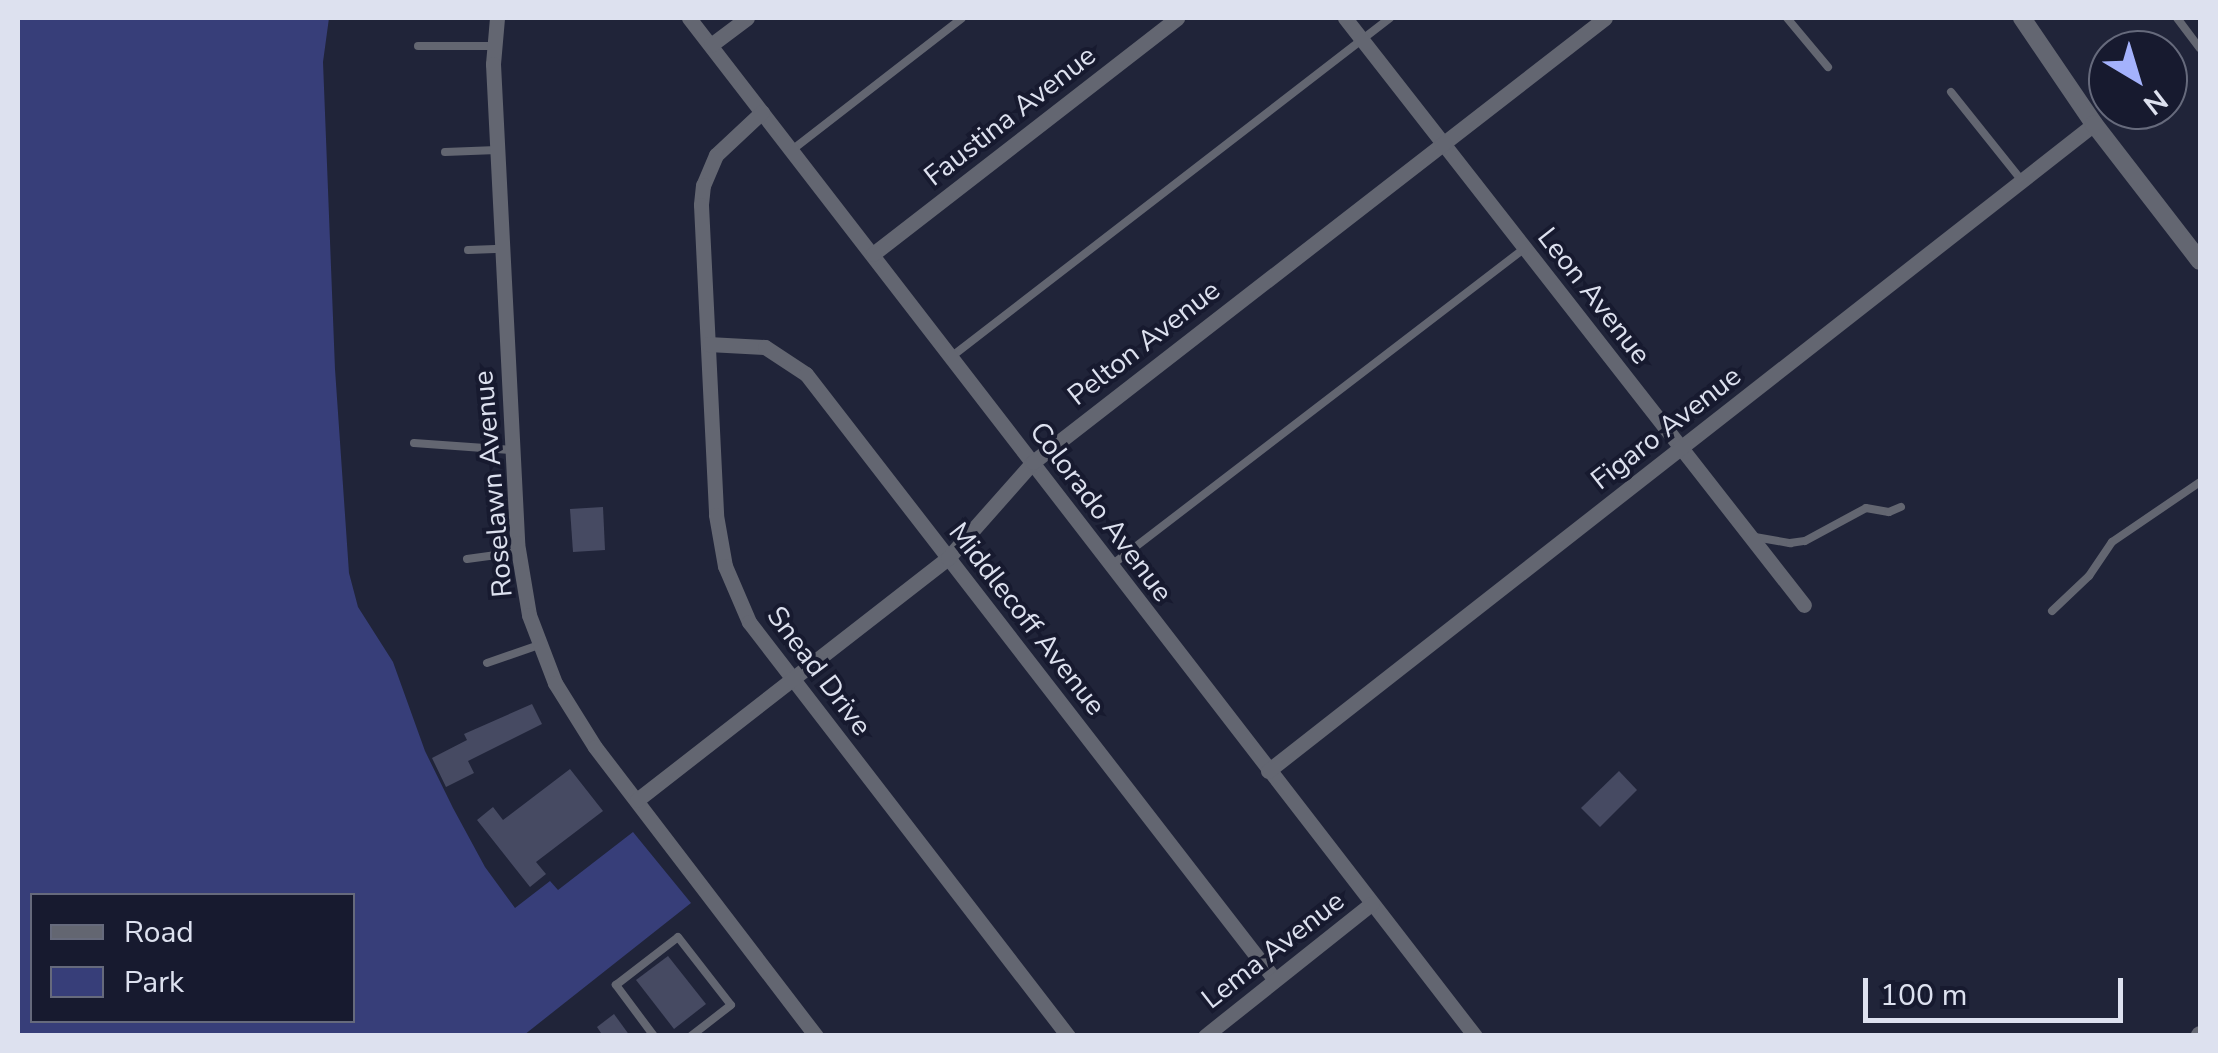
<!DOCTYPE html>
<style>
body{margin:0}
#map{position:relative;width:2218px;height:1053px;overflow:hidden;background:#202439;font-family:"Nunito Sans",sans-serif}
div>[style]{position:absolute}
.green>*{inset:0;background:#373e79}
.building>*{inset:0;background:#464a62}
.service>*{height:8px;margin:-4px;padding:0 4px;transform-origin:4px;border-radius:4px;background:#636671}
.minor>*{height:15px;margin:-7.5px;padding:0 7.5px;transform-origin:7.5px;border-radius:7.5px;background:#636671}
.tertiary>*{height:18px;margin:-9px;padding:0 9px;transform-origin:9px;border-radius:9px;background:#636671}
span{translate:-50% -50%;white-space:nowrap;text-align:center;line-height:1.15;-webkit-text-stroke:8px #171a2f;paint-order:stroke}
.street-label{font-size:28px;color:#dde1ef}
.frame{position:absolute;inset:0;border:20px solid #dde1ef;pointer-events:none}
.legend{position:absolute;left:30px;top:893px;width:325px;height:130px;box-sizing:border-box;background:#171a2f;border:2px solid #666a7c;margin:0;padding:12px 18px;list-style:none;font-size:30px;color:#dde1ef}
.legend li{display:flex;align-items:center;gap:20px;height:50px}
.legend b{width:50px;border:2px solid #666a7c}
.north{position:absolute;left:2088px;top:30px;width:100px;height:100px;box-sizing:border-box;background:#171a2f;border:2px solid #666a7c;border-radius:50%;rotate:142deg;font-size:28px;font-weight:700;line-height:40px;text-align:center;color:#dde1ef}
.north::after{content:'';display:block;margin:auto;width:35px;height:45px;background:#a4b2fc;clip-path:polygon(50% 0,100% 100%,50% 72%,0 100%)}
.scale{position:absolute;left:1863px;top:978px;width:260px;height:45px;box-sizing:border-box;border:5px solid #dde1ef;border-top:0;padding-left:12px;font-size:30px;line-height:35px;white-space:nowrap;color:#dde1ef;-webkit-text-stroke:8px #171a2f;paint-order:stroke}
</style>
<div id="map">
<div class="green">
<i style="clip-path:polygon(evenodd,18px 18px,329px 18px,323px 62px,335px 369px,349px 573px,358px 607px,393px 662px,425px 751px,453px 808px,485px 867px,515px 908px,550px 881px,558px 890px,633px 832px,691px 903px,524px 1035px,18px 1035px,18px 18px,32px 896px,352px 896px,352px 1020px,32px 1020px,32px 896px)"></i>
</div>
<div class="building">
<i style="clip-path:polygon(603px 507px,605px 550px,573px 552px,570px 509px)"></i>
<i style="clip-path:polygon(532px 704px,542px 724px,468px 761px,474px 773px,446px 787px,432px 758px,467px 740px,464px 734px)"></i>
<i style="clip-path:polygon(570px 769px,603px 811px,536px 862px,546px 874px,530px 887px,477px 820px,493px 807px,503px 820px)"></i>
<i style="clip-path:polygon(1619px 771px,1637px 790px,1600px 827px,1581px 808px)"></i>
<i style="clip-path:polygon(668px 956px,706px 1004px,674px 1029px,636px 980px)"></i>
<i style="clip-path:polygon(614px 1014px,630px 1036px,603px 1036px,597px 1027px)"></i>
</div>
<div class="service">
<i style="left:1787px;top:18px;width:64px;rotate:50.1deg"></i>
<i style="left:2177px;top:18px;width:38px;rotate:53deg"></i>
<i style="left:418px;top:46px;width:77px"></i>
<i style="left:1951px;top:92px;width:114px;rotate:51.4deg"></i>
<i style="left:792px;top:150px;width:215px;rotate:-37.8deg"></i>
<i style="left:445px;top:152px;width:52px;rotate:-2.2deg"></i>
<i style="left:468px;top:250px;width:34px;rotate:-2deg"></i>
<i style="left:951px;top:357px;width:555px;rotate:-37.68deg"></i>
<i style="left:414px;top:443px;width:98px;rotate:4.1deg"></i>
<i style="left:1755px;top:537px;width:36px;rotate:10deg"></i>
<i style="left:1790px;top:543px;width:15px;rotate:-8deg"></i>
<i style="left:1805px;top:541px;width:69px;rotate:-28.4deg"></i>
<i style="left:1866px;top:508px;width:23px;rotate:10deg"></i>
<i style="left:1889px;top:512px;width:13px;rotate:-23deg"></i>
<i style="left:467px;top:559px;width:51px;rotate:-7.8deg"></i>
<i style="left:1113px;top:564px;width:519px;rotate:-37.49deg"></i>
<i style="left:2052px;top:611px;width:51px;rotate:-43.4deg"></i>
<i style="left:2089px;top:576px;width:41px;rotate:-55.9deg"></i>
<i style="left:2112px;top:542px;width:107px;rotate:-34.3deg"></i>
<i style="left:487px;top:663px;width:55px;rotate:-19.1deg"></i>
<i style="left:654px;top:1036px;width:64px;rotate:-126.7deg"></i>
<i style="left:616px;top:985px;width:78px;rotate:-37.7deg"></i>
<i style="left:678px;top:937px;width:86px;rotate:52.1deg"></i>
<i style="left:731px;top:1005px;width:51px;rotate:142.2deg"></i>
</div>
<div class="minor">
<i style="left:497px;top:18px;width:46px;rotate:95deg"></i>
<i style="left:493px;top:64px;width:480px;rotate:87.1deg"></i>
<i style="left:517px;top:543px;width:73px;rotate:80.5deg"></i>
<i style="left:529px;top:615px;width:73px;rotate:69.1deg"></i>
<i style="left:555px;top:683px;width:75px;rotate:58deg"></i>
<i style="left:595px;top:747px;width:364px;rotate:52.6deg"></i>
<i style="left:689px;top:18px;width:1286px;rotate:52.33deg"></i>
<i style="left:1345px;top:18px;width:745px;rotate:51.98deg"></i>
<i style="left:711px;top:45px;width:45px;rotate:-36.9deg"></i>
<i style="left:762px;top:112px;width:63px;rotate:136.9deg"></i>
<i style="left:716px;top:155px;width:33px;rotate:113deg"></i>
<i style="left:703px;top:185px;width:20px;rotate:96deg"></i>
<i style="left:701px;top:205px;width:310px;rotate:87.2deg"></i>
<i style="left:716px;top:515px;width:52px;rotate:80deg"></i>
<i style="left:725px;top:566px;width:61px;rotate:66.8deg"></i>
<i style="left:749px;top:622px;width:523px;rotate:52.38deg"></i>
<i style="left:873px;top:254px;width:385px;rotate:-37.8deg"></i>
<i style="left:708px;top:344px;width:57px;rotate:3deg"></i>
<i style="left:765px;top:347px;width:49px;rotate:33.4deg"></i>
<i style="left:806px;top:374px;width:766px;rotate:52.26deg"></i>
<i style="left:1268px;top:771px;width:1049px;rotate:-38.07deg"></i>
<i style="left:637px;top:800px;width:394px;rotate:-37.9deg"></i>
<i style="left:948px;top:558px;width:128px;rotate:-48.5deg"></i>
<i style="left:1033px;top:462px;width:724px;rotate:-37.82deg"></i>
<i style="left:1205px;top:1036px;width:213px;rotate:-38.5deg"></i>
</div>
<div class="tertiary">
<i style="left:2022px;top:18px;width:128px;rotate:55.8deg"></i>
<i style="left:2094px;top:124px;width:173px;rotate:52.3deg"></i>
<i style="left:2200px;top:1036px;width:1px;rotate:-90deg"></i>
</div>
<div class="street-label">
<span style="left:1010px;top:116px;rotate:-38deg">Faustina Avenue</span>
<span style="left:1594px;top:296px;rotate:52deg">Leon Avenue</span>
<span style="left:1144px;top:343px;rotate:-38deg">Pelton Avenue</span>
<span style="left:1666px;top:428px;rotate:-38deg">Figaro Avenue</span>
<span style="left:493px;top:484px;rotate:-95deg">Roselawn Avenue</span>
<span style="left:1101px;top:512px;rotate:53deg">Colorado Avenue</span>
<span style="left:1027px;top:619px;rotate:52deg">Middlecoff Avenue</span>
<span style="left:819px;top:671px;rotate:53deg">Snead Drive</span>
<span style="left:1273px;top:950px;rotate:-38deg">Lema Avenue</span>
</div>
<div class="frame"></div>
<ul class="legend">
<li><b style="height:12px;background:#636671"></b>Road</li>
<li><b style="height:28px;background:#373e79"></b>Park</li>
</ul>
<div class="north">N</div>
<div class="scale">100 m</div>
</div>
